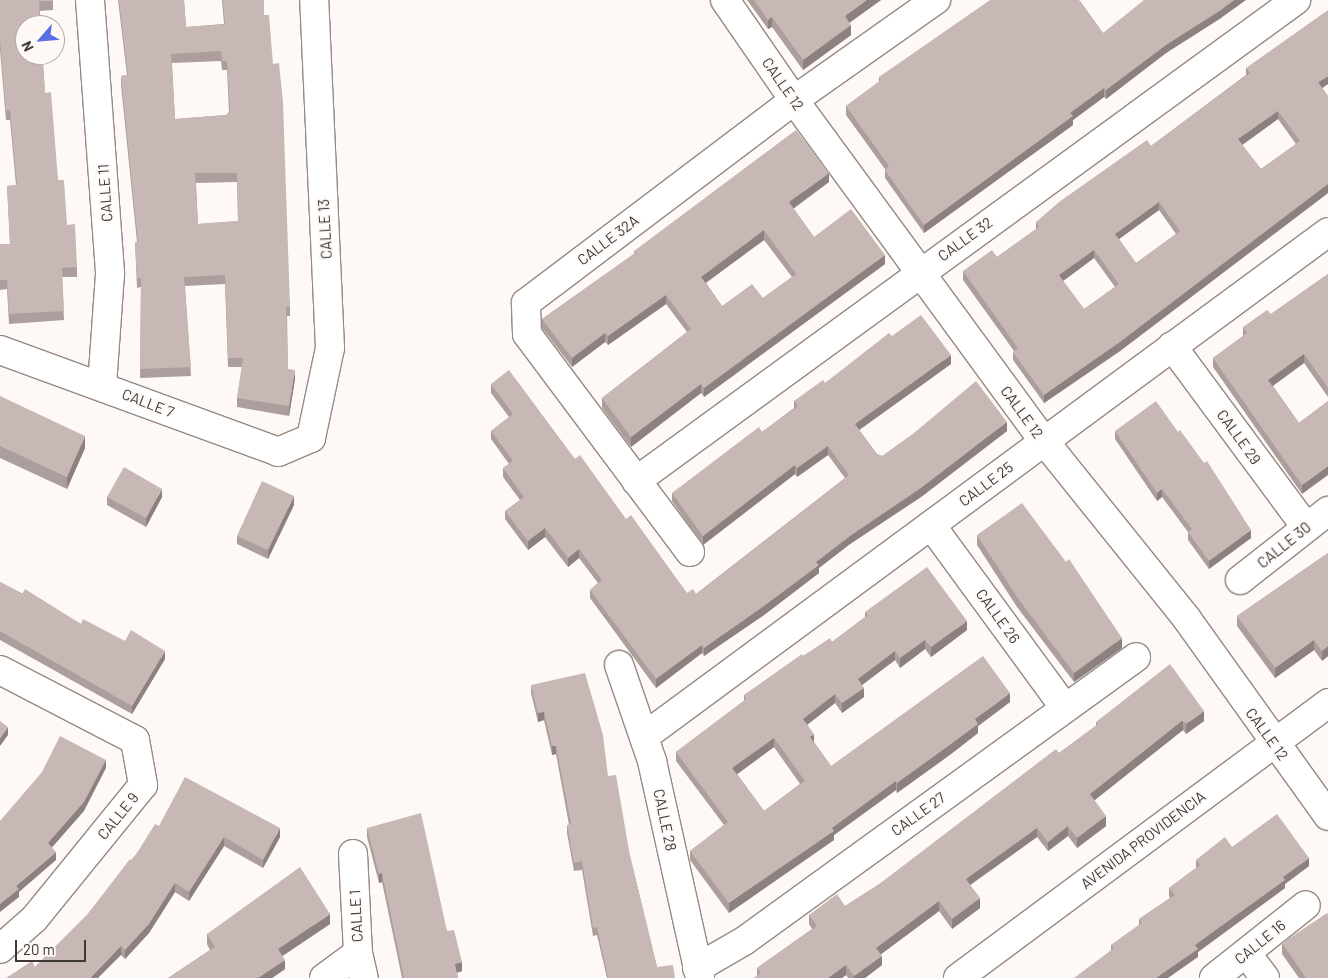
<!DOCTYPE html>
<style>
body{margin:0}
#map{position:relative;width:1328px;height:978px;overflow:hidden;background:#fef9f6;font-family:Barlow,sans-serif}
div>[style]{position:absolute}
.roads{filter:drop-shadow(1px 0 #958a82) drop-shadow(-1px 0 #958a82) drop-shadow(0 1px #958a82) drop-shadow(0 -1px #958a82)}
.minor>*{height:28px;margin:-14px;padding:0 14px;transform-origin:14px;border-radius:14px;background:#fff}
.wall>*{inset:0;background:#ac9e9c}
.shaded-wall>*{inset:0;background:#8c817f}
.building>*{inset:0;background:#c8b8b5}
span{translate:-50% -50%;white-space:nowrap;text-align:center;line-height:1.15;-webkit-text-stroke:4px #fef9f6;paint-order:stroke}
.street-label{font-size:15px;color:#3e3935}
.north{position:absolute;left:15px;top:15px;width:50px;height:50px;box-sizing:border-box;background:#fef9f6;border:1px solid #b1aca9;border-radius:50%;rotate:243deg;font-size:14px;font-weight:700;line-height:20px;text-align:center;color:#3e3935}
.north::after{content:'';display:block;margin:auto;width:18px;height:22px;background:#5a6fe6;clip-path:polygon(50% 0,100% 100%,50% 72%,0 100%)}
.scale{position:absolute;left:15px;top:940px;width:71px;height:22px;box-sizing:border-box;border:2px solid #3e3935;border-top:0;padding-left:6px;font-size:15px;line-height:18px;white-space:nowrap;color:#3e3935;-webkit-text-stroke:4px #fef9f6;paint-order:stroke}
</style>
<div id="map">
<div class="roads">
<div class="minor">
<i style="left:90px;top:0;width:275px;rotate:85.8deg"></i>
<i style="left:110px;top:274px;width:112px;rotate:94.1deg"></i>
<i style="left:725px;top:0;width:121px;rotate:55.4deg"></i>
<i style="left:794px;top:100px;width:423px;rotate:53.8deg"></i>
<i style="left:1044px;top:441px;width:228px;rotate:51.2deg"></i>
<i style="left:1187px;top:619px;width:242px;rotate:54.4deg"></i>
<i style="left:1172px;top:346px;width:225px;rotate:53.5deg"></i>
<i style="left:0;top:350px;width:296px;rotate:20.1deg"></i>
<i style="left:278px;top:452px;width:36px;rotate:-23deg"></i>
<i style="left:311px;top:438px;width:92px;rotate:-78.1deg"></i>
<i style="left:330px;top:348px;width:348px;rotate:-92.6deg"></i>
<i style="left:636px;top:481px;width:817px;rotate:-36.08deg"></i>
<i style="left:931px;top:525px;width:225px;rotate:53.8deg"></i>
<i style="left:690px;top:552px;width:272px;rotate:-126.8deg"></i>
<i style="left:527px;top:334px;width:31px;rotate:-92deg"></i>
<i style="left:526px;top:303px;width:336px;rotate:-37.1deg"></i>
<i style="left:794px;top:100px;width:174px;rotate:-35.2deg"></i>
<i style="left:1240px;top:580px;width:112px;rotate:-38.1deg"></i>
<i style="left:619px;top:665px;width:102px;rotate:71deg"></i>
<i style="left:652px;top:761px;width:222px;rotate:77.5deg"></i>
<i style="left:0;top:670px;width:152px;rotate:27.4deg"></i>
<i style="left:135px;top:740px;width:46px;rotate:79.9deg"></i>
<i style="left:143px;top:785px;width:173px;rotate:129.1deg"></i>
<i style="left:34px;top:919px;width:45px;rotate:138.6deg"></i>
<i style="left:645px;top:736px;width:849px;rotate:-36.42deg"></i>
<i style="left:353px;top:854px;width:99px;rotate:87.1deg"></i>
<i style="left:358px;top:953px;width:26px;rotate:77deg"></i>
<i style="left:1247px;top:954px;width:30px;rotate:53deg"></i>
<i style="left:697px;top:968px;width:54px;rotate:-29.9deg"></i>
<i style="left:744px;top:941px;width:484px;rotate:-35.9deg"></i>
<i style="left:324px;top:978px;width:42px;rotate:-36.3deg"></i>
<i style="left:958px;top:978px;width:461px;rotate:-36.6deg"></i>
<i style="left:1214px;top:978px;width:117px;rotate:-38.4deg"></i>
</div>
</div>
<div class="wall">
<i style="clip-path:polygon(0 0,53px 0,53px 10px,40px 11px,45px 93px,58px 180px,67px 225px,77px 267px,77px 277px,62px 277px,64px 320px,9px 324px,7px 289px,0 290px,0 244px,10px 244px,7px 186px,16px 185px,10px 120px,6px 120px,0 50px)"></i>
<i style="clip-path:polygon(evenodd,118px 0,184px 0,186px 27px,224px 24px,222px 0,264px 0,264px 15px,290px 307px,290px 316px,287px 316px,288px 369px,295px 379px,289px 416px,237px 407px,237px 398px,242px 367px,228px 367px,225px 284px,185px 286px,191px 376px,140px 378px,141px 287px,137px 288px,135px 242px,137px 242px,121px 85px,121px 76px,127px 75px,118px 0,221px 61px,222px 70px,227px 70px,229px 112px,226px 115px,175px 119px,172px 63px,221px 61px,118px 0,237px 182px,238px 221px,198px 224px,196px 183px,237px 182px)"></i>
<i style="clip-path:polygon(747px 0,881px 0,849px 23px,851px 35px,803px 70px,772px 27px,768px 29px)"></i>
<i style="clip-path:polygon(1080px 1px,1103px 33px,1221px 18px,1166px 53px,1106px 99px,1104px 97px,1073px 120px,1073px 125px,924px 233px,885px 178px,885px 169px,846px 115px,846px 106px,879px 82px,879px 77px)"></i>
<i style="clip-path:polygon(evenodd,1246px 68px,1328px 84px,1322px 88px,1328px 96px,1328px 193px,1120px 351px,1044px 403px,1013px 360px,1013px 352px,1014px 351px,963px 280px,963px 271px,997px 257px,1036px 229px,1036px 222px,1151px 146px,1246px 75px,1246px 68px,1278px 119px,1296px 144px,1261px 169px,1242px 145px,1278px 119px,1246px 68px,1159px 210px,1176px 234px,1136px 263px,1119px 239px,1159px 210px,1246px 68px,1094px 258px,1115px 287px,1084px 309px,1063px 281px,1094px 258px)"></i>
<i style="clip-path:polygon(evenodd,829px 182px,793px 208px,814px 237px,885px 264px,704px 397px,701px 393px,631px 447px,602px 408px,602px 398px,687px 332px,666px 304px,608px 345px,605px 342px,572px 367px,542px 328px,542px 319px,634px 254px,634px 251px,829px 182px,764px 240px,792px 277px,763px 298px,722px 306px,706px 283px,764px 240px)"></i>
<i style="clip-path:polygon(1328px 274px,1328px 397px,1304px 363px,1273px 386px,1299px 423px,1328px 401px,1302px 494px,1213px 367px,1213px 358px,1243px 336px,1243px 327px,1271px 314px)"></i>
<i style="clip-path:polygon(892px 336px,951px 364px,859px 430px,877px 454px,882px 456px,1007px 431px,921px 497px,850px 544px,819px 568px,819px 573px,764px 615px,704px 656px,702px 653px,656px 688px,590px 598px,590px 590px,598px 583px,579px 558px,568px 567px,545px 537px,528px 550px,505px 519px,505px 511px,520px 500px,503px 477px,503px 468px,509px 464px,491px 439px,491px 431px,509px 417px,491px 393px,491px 384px,575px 459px,687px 593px,696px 594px,845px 478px,828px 455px,797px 477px,795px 474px,703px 545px,672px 501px,672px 493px,762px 432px,794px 408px,794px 401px,825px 383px)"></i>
<i style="clip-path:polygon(0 396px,85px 448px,67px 489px,0 458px)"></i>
<i style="clip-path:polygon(1115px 431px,1178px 432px,1251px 538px,1209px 569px,1188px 540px,1188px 532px,1162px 497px,1157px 501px,1115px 439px)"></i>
<i style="clip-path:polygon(107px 497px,162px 497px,146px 527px,107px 505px)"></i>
<i style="clip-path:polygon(294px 505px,268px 559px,237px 544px,237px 536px)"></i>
<i style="clip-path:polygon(977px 535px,1122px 648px,1074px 682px,1017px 607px,977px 545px)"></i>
<i style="clip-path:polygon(1328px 553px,1328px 656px,1322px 661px,1314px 650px,1275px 678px,1237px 626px,1237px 616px)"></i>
<i style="clip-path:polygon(0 582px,81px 624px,125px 641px,165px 659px,132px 714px,0 640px)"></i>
<i style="clip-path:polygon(evenodd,865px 612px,967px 630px,931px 657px,925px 649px,900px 668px,895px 660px,862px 685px,864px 697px,842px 713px,835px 703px,807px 725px,814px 742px,831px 766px,1010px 702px,978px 726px,978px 733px,951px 754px,897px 793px,896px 790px,834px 835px,834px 840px,729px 913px,690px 860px,690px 851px,724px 825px,676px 761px,676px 752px,744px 701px,744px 695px,803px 656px,832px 642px,865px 617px,865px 612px,774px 747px,800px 784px,764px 811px,737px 774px,774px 747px)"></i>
<i style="clip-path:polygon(531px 685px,608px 776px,630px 856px,657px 967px,675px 978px,607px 978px,597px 935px,593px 936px,582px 870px,574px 871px,567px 833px,567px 825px,569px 825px,556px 754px,552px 755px,544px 720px,538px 722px,531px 693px)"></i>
<i style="clip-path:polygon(1204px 721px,1186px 734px,1183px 730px,1094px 800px,1106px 826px,1077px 848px,1068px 836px,1048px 851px,1037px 837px,970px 885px,980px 908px,952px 929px,939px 911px,881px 954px,882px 965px,865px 978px,848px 978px,846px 975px,842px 978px,754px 978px,757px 976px,757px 968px,812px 929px,809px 924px,809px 915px,845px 906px,878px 885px,1096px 726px,1096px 722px)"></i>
<i style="clip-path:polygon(159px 826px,280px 837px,263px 868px,224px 846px,189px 901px,175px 892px,149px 933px,125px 959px,121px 955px,35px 967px,87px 915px)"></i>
<i style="clip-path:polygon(367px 828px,447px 931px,462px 971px,457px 973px,458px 978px,402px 978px,382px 882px,379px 883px,367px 837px)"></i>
<i style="clip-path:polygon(1232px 847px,1309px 866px,1285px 884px,1285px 888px,1198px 952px,1198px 957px,1111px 950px,1111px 945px,1139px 925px,1139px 919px,1170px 898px,1169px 896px,1169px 888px,1196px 868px,1196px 860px)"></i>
<i style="clip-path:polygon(330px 924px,282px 956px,285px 969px,272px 978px,168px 978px,210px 950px,207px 944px,207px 934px)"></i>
<i style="clip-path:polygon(1282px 943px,1328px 978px,1299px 978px,1282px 954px)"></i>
</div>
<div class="shaded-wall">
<i style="clip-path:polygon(867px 0,881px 0,845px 26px,845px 16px)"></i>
<i style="clip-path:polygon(1234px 0,1246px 0,1221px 18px,1166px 53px,1106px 99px,1106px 90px,1166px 45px)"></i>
<i style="clip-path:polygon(772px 17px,772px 27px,768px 29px,768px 20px)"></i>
<i style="clip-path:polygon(851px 25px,851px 35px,803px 70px,803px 60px)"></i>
<i style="clip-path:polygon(1328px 76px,1328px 84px,1318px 91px,1318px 82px)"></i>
<i style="clip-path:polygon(1104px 88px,1104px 97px,1073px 120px,1073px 125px,924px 233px,924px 225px,1070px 113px)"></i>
<i style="clip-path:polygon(1278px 111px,1278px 119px,1238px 148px,1238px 139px)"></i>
<i style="clip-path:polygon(829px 173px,829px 182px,789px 212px,789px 202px)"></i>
<i style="clip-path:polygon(1328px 184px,1328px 193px,1120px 351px,1044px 403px,1044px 395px)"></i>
<i style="clip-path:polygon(1159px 202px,1159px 210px,1115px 242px,1115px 234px)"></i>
<i style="clip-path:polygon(764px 230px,764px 240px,701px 286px,701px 277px)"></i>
<i style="clip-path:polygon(1094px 250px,1094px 258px,1059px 284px,1059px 275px)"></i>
<i style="clip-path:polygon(885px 255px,885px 264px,704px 397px,704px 388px)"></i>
<i style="clip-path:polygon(666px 295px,666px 304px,608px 345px,608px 336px)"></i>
<i style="clip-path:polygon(605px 333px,605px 342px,572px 367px,572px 358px)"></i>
<i style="clip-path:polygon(1304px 354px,1304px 363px,1268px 389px,1268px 380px)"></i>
<i style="clip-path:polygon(951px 355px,951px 364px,855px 433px,855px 424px)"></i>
<i style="clip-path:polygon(295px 370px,295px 379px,289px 416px,289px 406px)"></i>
<i style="clip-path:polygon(701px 384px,701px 393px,631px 447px,631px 437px)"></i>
<i style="clip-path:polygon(1007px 422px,1007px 431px,921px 497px,850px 544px,819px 568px,819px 573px,764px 615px,704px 656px,704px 648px,850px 536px)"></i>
<i style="clip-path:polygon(85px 436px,85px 448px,67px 489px,67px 477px)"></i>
<i style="clip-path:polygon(828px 446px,828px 455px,797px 477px,797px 468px)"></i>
<i style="clip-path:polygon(795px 465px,795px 474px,703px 545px,703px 536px)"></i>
<i style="clip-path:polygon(1328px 466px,1328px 475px,1302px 494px,1302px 485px)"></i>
<i style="clip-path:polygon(162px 489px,162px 497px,146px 527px,146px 518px)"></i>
<i style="clip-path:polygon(1162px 489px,1162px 497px,1157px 501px,1157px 493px)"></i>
<i style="clip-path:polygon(294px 496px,294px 505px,268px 559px,268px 550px)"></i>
<i style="clip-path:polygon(545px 528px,545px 537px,528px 550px,528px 541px)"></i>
<i style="clip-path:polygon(1251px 530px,1251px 538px,1209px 569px,1209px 561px)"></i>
<i style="clip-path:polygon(579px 549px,579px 558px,568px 567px,568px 558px)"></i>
<i style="clip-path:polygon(967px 621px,967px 630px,931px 657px,931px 647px)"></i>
<i style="clip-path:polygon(1122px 638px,1122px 648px,1074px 682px,1074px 673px)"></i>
<i style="clip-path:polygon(925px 640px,925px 649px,900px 668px,900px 658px)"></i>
<i style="clip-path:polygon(1314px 640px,1314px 650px,1275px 678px,1275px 668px)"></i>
<i style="clip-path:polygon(702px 645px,702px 653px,656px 688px,656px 679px)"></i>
<i style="clip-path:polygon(1328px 646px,1328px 656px,1322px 661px,1322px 651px)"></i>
<i style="clip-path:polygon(165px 651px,165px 659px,132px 714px,132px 706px)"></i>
<i style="clip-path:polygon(895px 651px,895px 660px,858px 688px,858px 679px)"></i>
<i style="clip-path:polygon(864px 688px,864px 697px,842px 713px,842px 703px)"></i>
<i style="clip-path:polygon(1010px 693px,1010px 702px,978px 726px,978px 733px,951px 754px,897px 793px,897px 783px,975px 719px)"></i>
<i style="clip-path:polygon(835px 694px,835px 703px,803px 728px,803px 719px)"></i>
<i style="clip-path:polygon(1204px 711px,1204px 721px,1186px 734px,1186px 724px)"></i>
<i style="clip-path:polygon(544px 712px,544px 720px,538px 722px,538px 713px)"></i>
<i style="clip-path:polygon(1183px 720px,1183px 730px,1090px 804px,1090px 794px)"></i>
<i style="clip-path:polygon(8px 727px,8px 735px,0 746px,0 738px)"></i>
<i style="clip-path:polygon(814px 734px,814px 743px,810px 737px)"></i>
<i style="clip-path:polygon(774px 738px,774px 747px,732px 778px,732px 768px)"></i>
<i style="clip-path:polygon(552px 746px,556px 746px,556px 754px,552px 755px)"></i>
<i style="clip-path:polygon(106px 760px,106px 768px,84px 811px,48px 852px,48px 843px)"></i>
<i style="clip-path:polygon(896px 781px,896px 790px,834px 835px,834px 840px,729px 913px,729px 903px)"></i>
<i style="clip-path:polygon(1106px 816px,1106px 826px,1077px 848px,1077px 838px)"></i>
<i style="clip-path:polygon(1068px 826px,1068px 836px,1048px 851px,1048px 842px)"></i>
<i style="clip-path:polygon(280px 828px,280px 837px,263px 868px,263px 860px)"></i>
<i style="clip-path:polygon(1037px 828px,1037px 837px,966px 888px,966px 879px)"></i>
<i style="clip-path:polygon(224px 837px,224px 846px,189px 901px,189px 892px)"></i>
<i style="clip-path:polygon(56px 852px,56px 860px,19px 892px,19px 897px,0 912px,0 904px,16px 886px)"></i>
<i style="clip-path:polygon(1309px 858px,1309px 866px,1285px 884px,1285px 888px,1198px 952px,1198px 957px,1168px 978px,1156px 978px,1195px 945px,1283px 877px)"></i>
<i style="clip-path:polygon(382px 873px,382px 882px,379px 883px,379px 874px)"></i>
<i style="clip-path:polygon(175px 883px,175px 892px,149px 933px,125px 959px,125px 950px)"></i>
<i style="clip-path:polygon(980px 898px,980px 908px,952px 929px,952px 919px)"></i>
<i style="clip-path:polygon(939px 901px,939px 911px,876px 958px,876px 948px)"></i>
<i style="clip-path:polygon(330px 914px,330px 924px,278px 959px,278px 949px)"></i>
<i style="clip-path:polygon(121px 946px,121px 955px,98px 978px,90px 978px)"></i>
<i style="clip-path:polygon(882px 956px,882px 965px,865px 978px,854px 978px,854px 976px)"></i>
<i style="clip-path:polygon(285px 960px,285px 969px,272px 978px,258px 978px)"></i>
<i style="clip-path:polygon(462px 962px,462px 971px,455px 973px,455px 964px)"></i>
<i style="clip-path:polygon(846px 965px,846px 975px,842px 978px,828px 978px)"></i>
</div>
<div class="building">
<i style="clip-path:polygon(0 0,53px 0,53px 1px,39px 1px,40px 25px,25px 25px,25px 55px,42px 55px,45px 93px,51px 92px,58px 180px,64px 180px,67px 225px,75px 224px,77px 267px,62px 268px,64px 311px,9px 314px,7px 280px,0 280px,0 244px,10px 244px,7px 186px,17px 185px,10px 110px,6px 111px,0 40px)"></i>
<i style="clip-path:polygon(evenodd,119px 0,184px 0,186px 27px,225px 24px,223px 0,264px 0,264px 15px,269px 15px,273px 64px,279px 63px,283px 102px,290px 307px,286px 307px,288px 369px,295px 370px,289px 406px,237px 398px,243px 358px,228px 358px,225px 275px,184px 277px,191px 367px,140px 369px,141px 278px,137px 278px,135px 242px,138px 242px,121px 76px,128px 75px,119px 0,221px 51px,222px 61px,227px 61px,230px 111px,226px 115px,175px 119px,171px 54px,221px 51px,119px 0,195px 173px,237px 173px,238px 221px,198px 224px,195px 173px)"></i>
<i style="clip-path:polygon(754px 0,867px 0,845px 16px,851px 25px,803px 60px,772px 17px,768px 20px)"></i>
<i style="clip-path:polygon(990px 0,1079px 0,1103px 33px,1144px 0,1234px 0,1221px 10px,1166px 45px,1106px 90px,1104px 88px,1070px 113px,1073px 116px,924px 225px,885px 170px,889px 166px,846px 106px,881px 80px,879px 77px)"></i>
<i style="clip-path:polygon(evenodd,1328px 10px,1328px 76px,1318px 82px,1328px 96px,1328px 184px,1120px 342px,1044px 395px,1013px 352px,1018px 348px,963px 271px,992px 250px,997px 257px,1039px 227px,1036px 222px,1059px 202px,1147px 140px,1151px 146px,1250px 73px,1246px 68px,1328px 10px,1278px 111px,1300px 141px,1261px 169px,1238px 139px,1278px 111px,1328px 10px,1159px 202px,1180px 231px,1136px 263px,1115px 234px,1159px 202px,1328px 10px,1094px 250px,1119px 284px,1084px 309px,1059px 275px,1094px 250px)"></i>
<i style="clip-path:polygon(evenodd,796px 130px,829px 173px,789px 202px,814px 237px,851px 209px,885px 255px,704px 388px,701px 384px,631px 437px,602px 398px,691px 329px,666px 295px,608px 336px,605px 333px,572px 358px,542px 319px,635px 253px,634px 251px,796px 130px,764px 230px,796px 274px,763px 298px,752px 284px,722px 306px,701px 277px,764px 230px)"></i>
<i style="clip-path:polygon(1328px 274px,1328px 388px,1304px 354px,1268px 380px,1299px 423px,1328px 401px,1328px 466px,1302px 485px,1213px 358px,1247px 333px,1243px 327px,1267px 310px,1271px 314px)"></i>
<i style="clip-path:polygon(921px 315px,951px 355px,855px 424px,877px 454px,882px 456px,914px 433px,976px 381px,1007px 422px,921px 488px,850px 536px,816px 562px,819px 565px,764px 606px,704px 648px,702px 645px,656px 679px,590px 590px,602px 580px,579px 549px,568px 558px,545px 528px,528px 541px,505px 511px,524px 497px,503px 468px,513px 461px,491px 431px,513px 414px,491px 384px,509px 370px,575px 459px,580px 455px,626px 519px,631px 515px,687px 593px,693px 589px,696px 594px,849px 475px,828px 446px,797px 468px,795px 465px,703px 536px,672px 493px,759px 427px,762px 432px,798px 406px,794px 401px,823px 380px,825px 383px,889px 333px,892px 336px)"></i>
<i style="clip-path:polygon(0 396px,85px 436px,67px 477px,0 446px)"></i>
<i style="clip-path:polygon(1156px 401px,1178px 432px,1180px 430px,1204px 463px,1207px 461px,1251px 530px,1209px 561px,1188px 532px,1192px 529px,1162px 489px,1157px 493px,1115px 431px)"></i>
<i style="clip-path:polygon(124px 467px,162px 489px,146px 518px,107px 497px)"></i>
<i style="clip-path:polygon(262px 481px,294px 496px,268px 550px,237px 536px)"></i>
<i style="clip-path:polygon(1022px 503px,1066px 562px,1069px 559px,1122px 638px,1074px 673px,1017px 597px,977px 535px)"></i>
<i style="clip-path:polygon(1328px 553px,1328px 646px,1322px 651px,1314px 640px,1275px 668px,1237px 616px)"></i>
<i style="clip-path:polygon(evenodd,927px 567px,967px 621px,931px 647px,925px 640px,900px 658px,895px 651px,858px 679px,864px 688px,842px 703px,835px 694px,803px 719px,814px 734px,810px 737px,831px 766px,983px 656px,1010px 693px,975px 719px,978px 724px,951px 744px,897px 783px,896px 781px,832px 828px,834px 831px,729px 903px,690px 851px,728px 822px,676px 752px,746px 699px,744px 695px,802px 654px,803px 656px,830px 638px,832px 642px,868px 615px,865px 612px,927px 567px,774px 738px,805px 781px,764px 811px,732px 768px,774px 738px)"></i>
<i style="clip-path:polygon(0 582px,22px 594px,25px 589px,81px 624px,83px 619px,125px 641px,131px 630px,165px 651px,132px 706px,0 631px)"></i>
<i style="clip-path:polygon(1170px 664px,1204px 711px,1186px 724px,1183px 720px,1090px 794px,1106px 816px,1077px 838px,1068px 826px,1048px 842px,1037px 828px,966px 879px,980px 898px,952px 919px,939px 901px,876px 948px,882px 956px,854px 976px,846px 965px,828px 978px,754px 978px,761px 973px,757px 968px,817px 926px,809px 915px,837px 894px,845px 906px,878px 885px,1056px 749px,1059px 753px,1098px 724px,1096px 722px)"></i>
<i style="clip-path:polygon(585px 673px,603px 735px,608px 776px,616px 775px,630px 856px,657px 967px,673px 965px,675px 978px,608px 978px,597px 927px,593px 928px,582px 861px,574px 863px,567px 825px,571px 824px,556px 746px,552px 746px,544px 712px,538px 713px,531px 685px)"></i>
<i style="clip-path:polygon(0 721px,8px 727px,0 738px)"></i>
<i style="clip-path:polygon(60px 736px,106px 760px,84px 802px,48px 843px,56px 852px,16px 886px,19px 889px,0 904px,0 821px,42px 772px)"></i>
<i style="clip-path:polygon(185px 777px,280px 828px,263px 860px,224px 837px,189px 892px,175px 883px,149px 924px,125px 950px,121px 946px,90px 978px,6px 978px,32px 961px,35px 967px,87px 915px,130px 859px,132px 861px,155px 824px,159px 826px)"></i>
<i style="clip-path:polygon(421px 813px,447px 931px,454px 930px,462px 962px,455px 964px,458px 978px,404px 978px,382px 873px,379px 874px,367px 828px)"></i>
<i style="clip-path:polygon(1277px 814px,1309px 858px,1283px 877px,1285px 880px,1195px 945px,1198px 949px,1156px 978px,1074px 978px,1114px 948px,1111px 945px,1142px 923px,1139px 919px,1175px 895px,1169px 888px,1200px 865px,1196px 860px,1225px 837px,1232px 847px)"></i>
<i style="clip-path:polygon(300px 867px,330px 914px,278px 949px,285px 960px,258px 978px,168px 978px,215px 947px,207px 934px)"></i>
<i style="clip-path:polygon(1327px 913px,1328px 914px,1328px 978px,1306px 978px,1282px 943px)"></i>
</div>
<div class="street-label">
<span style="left:783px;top:84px;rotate:55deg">CALLE 12</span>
<span style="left:105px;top:193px;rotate:-94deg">CALLE 11</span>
<span style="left:325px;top:229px;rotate:-93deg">CALLE 13</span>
<span style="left:965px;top:239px;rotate:-36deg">CALLE 32</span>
<span style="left:608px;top:240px;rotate:-37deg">CALLE 32A</span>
<span style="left:148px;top:403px;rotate:21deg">CALLE 7</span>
<span style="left:1022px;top:412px;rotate:54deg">CALLE 12</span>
<span style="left:1239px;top:437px;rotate:54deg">CALLE 29</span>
<span style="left:986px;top:484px;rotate:-37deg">CALLE 25</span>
<span style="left:1284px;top:545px;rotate:-39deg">CALLE 30</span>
<span style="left:998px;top:616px;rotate:54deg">CALLE 26</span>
<span style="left:1267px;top:734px;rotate:54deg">CALLE 12</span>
<span style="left:918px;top:814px;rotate:-36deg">CALLE 27</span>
<span style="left:118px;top:816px;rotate:-51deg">CALLE 9</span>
<span style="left:665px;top:820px;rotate:78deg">CALLE 28</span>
<span style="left:1143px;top:840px;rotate:-37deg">AVENIDA PROVIDENCIA</span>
<span style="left:356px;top:916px;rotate:-93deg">CALLE 1</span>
<span style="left:1260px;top:942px;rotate:-39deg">CALLE 16</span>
</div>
<div class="north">N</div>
<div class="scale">20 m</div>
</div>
